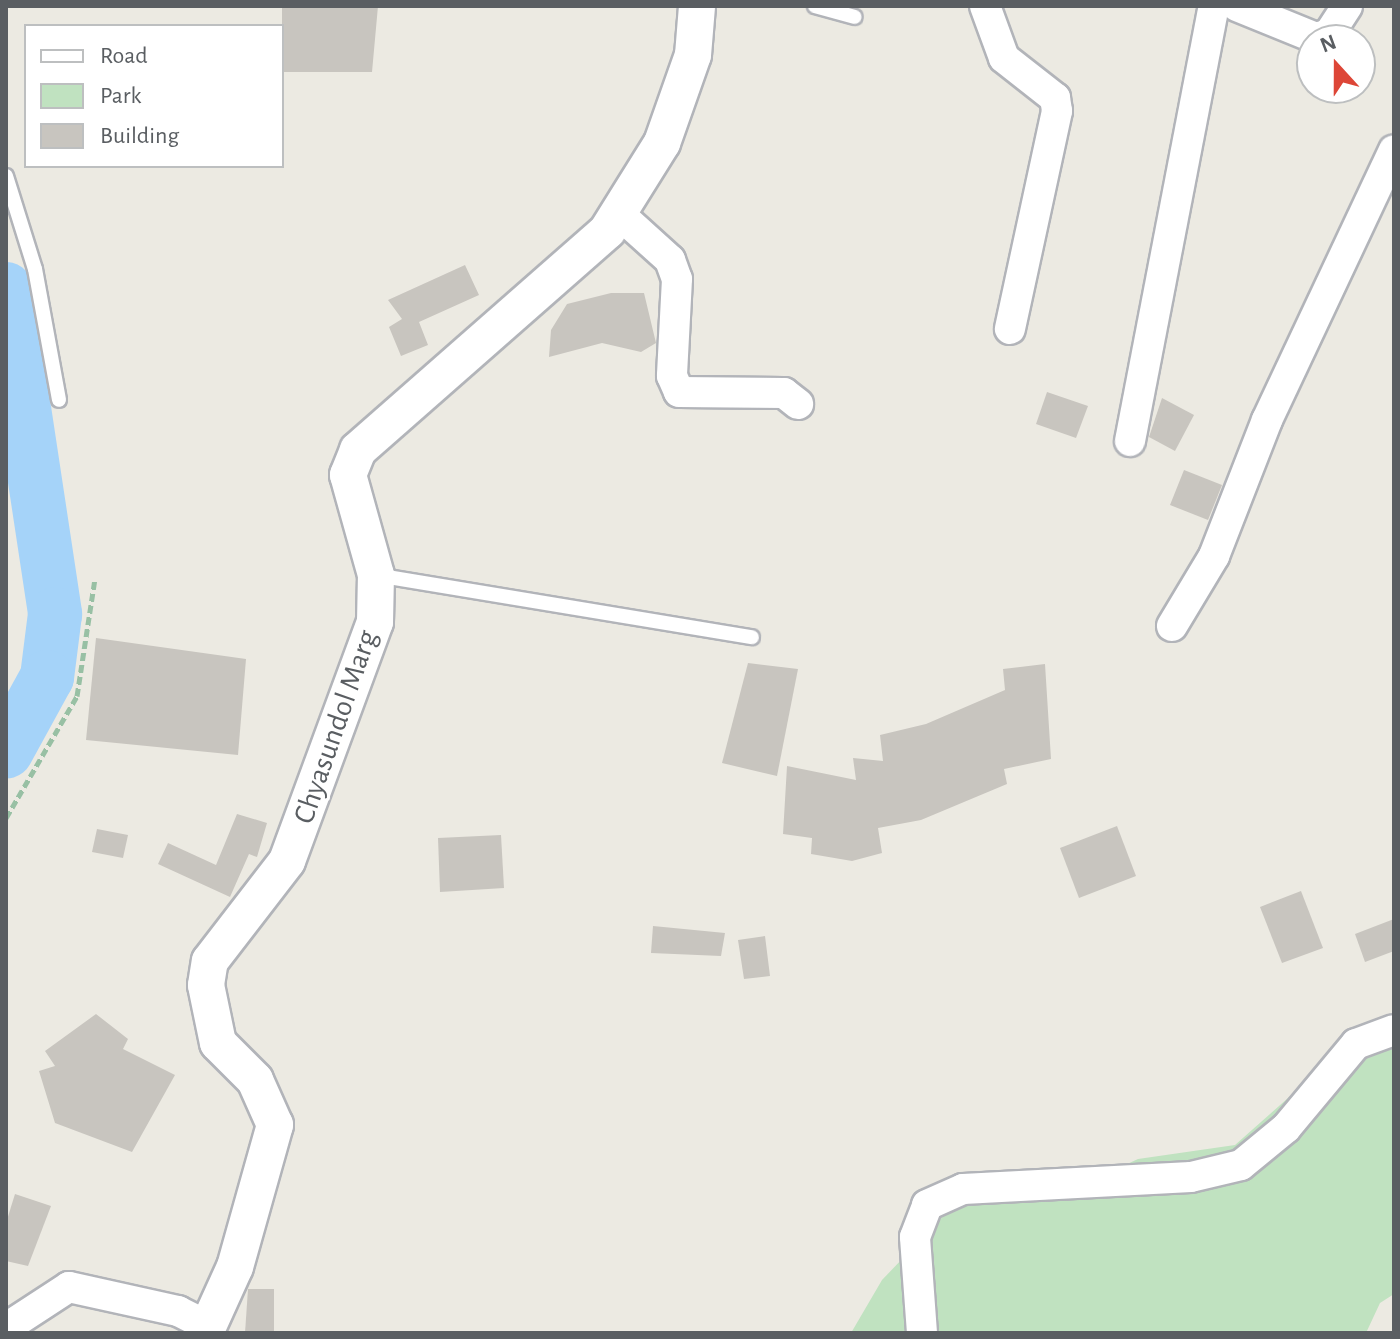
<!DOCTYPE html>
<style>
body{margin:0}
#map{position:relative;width:1400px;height:1339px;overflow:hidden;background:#eceae2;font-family:"Alegreya Sans",sans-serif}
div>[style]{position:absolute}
.green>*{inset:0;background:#c0e2c0}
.river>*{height:54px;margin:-27px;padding:0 27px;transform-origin:27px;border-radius:27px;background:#a5d3f9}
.building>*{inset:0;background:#c8c5bf}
.path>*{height:5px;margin-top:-2.5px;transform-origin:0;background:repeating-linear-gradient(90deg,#98c0a4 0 8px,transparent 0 12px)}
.roads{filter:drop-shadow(2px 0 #b2b4b9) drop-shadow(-2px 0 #b2b4b9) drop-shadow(0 2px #b2b4b9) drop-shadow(0 -2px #b2b4b9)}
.service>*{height:14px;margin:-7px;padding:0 7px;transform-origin:7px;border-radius:7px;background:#fff}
.minor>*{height:30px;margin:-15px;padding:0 15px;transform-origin:15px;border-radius:15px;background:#fff}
.tertiary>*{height:36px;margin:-18px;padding:0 18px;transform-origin:18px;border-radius:18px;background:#fff}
span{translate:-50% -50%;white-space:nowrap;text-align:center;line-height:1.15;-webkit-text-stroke:6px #fff;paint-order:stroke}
.street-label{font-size:30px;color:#5a5e62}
.frame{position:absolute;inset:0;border:8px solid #5a5e62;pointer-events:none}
.legend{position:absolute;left:24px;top:24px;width:260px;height:144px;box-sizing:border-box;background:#fff;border:2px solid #bdbfc0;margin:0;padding:10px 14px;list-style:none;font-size:24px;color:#5a5e62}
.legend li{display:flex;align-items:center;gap:16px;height:40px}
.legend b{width:40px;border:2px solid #bdbfc0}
.north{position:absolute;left:1296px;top:24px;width:80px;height:80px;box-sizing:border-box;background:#fff;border:2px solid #bdbfc0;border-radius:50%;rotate:339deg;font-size:22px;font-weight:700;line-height:32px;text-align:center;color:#5a5e62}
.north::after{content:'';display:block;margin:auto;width:28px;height:36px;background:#dd4637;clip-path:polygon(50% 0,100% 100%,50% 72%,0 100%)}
</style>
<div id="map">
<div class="green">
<i style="clip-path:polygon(1394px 1014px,1394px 1294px,1380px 1303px,1366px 1333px,851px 1333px,882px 1280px,952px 1207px,1101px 1176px,1138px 1159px,1235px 1145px,1378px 1018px)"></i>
</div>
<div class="river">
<i style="left:6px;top:289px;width:329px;rotate:81.4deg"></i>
<i style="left:55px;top:614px;width:64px;rotate:97.2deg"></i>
<i style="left:47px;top:677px;width:85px;rotate:118.7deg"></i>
</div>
<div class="building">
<i style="clip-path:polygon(282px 6px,378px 6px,372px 72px,282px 72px)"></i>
<i style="clip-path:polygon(465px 265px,479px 295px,419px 322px,428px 345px,401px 356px,389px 327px,402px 319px,388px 300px)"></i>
<i style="clip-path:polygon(611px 293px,644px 293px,656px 343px,641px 352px,602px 343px,549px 357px,551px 330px,567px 304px)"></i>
<i style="clip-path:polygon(1047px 392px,1088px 406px,1076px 438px,1036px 424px)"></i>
<i style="clip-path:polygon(1162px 398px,1194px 415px,1175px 451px,1149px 437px)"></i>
<i style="clip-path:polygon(1184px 470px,1222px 485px,1208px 520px,1170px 505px)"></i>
<i style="clip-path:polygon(96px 638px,246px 659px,238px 755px,86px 740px)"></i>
<i style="clip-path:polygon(748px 663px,798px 669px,777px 776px,722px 763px)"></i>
<i style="clip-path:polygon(1045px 664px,1051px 759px,1004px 769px,1007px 784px,921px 820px,878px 828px,882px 853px,852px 861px,811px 854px,812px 838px,783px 834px,787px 766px,856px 780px,853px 758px,883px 761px,880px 735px,926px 724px,1005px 690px,1003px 669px)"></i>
<i style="clip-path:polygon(237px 814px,267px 823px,257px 857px,249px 854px,230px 897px,158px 864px,168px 843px,216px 865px)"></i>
<i style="clip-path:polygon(1117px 826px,1136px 876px,1079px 898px,1060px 848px)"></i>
<i style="clip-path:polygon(97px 829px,128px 835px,123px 858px,92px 852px)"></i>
<i style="clip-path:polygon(501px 835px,504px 888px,440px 892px,438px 838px)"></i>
<i style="clip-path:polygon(1301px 891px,1323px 948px,1282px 963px,1260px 907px)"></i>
<i style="clip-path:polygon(1394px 919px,1394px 951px,1365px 962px,1355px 934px)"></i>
<i style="clip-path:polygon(653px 926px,725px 933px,721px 956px,651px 953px)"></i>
<i style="clip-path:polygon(765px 936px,770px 976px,744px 979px,738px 940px)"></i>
<i style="clip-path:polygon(96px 1014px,128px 1039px,123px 1049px,175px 1075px,132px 1152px,55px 1123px,39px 1071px,55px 1066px,45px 1051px)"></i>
<i style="clip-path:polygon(15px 1194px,51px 1206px,28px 1266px,6px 1261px,6px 1223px)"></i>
<i style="clip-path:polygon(248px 1289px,274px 1289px,274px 1333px,245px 1333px)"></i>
</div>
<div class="path">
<i style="left:6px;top:818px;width:141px;rotate:-59.8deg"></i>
<i style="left:77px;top:696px;width:119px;rotate:-81.3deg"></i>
</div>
<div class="roads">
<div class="service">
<i style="left:815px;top:6px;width:41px;rotate:15.4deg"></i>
<i style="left:6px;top:176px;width:97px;rotate:72.7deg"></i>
<i style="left:35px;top:269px;width:133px;rotate:79.6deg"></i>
<i style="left:376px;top:575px;width:381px;rotate:9.4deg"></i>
</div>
<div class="minor">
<i style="left:985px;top:6px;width:55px;rotate:69.9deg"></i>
<i style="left:1004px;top:58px;width:65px;rotate:38.1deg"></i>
<i style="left:1055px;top:98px;width:13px;rotate:81deg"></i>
<i style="left:1057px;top:111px;width:223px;rotate:102.2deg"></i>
<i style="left:1237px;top:6px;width:85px;rotate:22.1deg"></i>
<i style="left:1316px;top:38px;width:14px;rotate:-17deg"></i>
<i style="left:1329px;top:34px;width:33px;rotate:-57deg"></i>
<i style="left:618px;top:213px;width:70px;rotate:42.1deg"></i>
<i style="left:670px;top:260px;width:20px;rotate:70deg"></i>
<i style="left:677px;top:279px;width:97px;rotate:93deg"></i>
<i style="left:672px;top:376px;width:17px;rotate:66deg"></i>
<i style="left:679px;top:392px;width:105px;rotate:0.5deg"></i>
<i style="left:784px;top:393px;width:18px;rotate:38deg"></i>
<i style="left:1130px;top:441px;width:443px;rotate:-79.1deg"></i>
<i style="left:1172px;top:626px;width:82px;rotate:-59deg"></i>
<i style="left:1214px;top:556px;width:146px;rotate:-68.7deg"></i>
<i style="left:1267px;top:420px;width:298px;rotate:-64.8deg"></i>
<i style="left:6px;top:1328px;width:75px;rotate:-33.1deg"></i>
<i style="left:69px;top:1287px;width:112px;rotate:12.4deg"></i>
<i style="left:178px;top:1311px;width:33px;rotate:27deg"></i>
<i style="left:922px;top:1333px;width:96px;rotate:-94.2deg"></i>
<i style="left:915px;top:1237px;width:34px;rotate:-69deg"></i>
<i style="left:927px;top:1205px;width:39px;rotate:-24deg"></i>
<i style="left:963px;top:1189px;width:228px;rotate:-3deg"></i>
<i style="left:1191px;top:1177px;width:51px;rotate:-13.5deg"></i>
<i style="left:1241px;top:1165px;width:58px;rotate:-39.4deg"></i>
<i style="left:1286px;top:1128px;width:109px;rotate:-50.2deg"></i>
<i style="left:1356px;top:1044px;width:40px;rotate:-20.2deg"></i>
</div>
<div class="tertiary">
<i style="left:205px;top:1333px;width:72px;rotate:-65.6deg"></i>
<i style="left:235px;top:1267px;width:148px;rotate:-74.3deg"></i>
<i style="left:275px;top:1125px;width:49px;rotate:-114deg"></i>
<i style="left:255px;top:1080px;width:52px;rotate:-135deg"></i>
<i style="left:218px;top:1043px;width:59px;rotate:-101.7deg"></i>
<i style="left:206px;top:985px;width:24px;rotate:-81deg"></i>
<i style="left:210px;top:961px;width:126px;rotate:-52.4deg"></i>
<i style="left:287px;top:861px;width:255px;rotate:-69.8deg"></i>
<i style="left:375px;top:622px;width:47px;rotate:-88.8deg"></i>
<i style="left:376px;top:575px;width:104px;rotate:-105.6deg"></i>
<i style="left:348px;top:475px;width:27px;rotate:-68deg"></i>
<i style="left:358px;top:450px;width:332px;rotate:-41.3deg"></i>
<i style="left:607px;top:231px;width:104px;rotate:-58deg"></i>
<i style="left:662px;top:143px;width:93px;rotate:-70.6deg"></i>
<i style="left:693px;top:55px;width:49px;rotate:-85.3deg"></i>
</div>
</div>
<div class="street-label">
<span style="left:336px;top:727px;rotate:-71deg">Chyasundol Marg</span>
</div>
<div class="frame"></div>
<ul class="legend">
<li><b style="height:10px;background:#fff"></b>Road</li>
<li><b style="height:22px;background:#c0e2c0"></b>Park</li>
<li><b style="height:22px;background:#c8c5bf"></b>Building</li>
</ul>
<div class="north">N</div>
</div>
